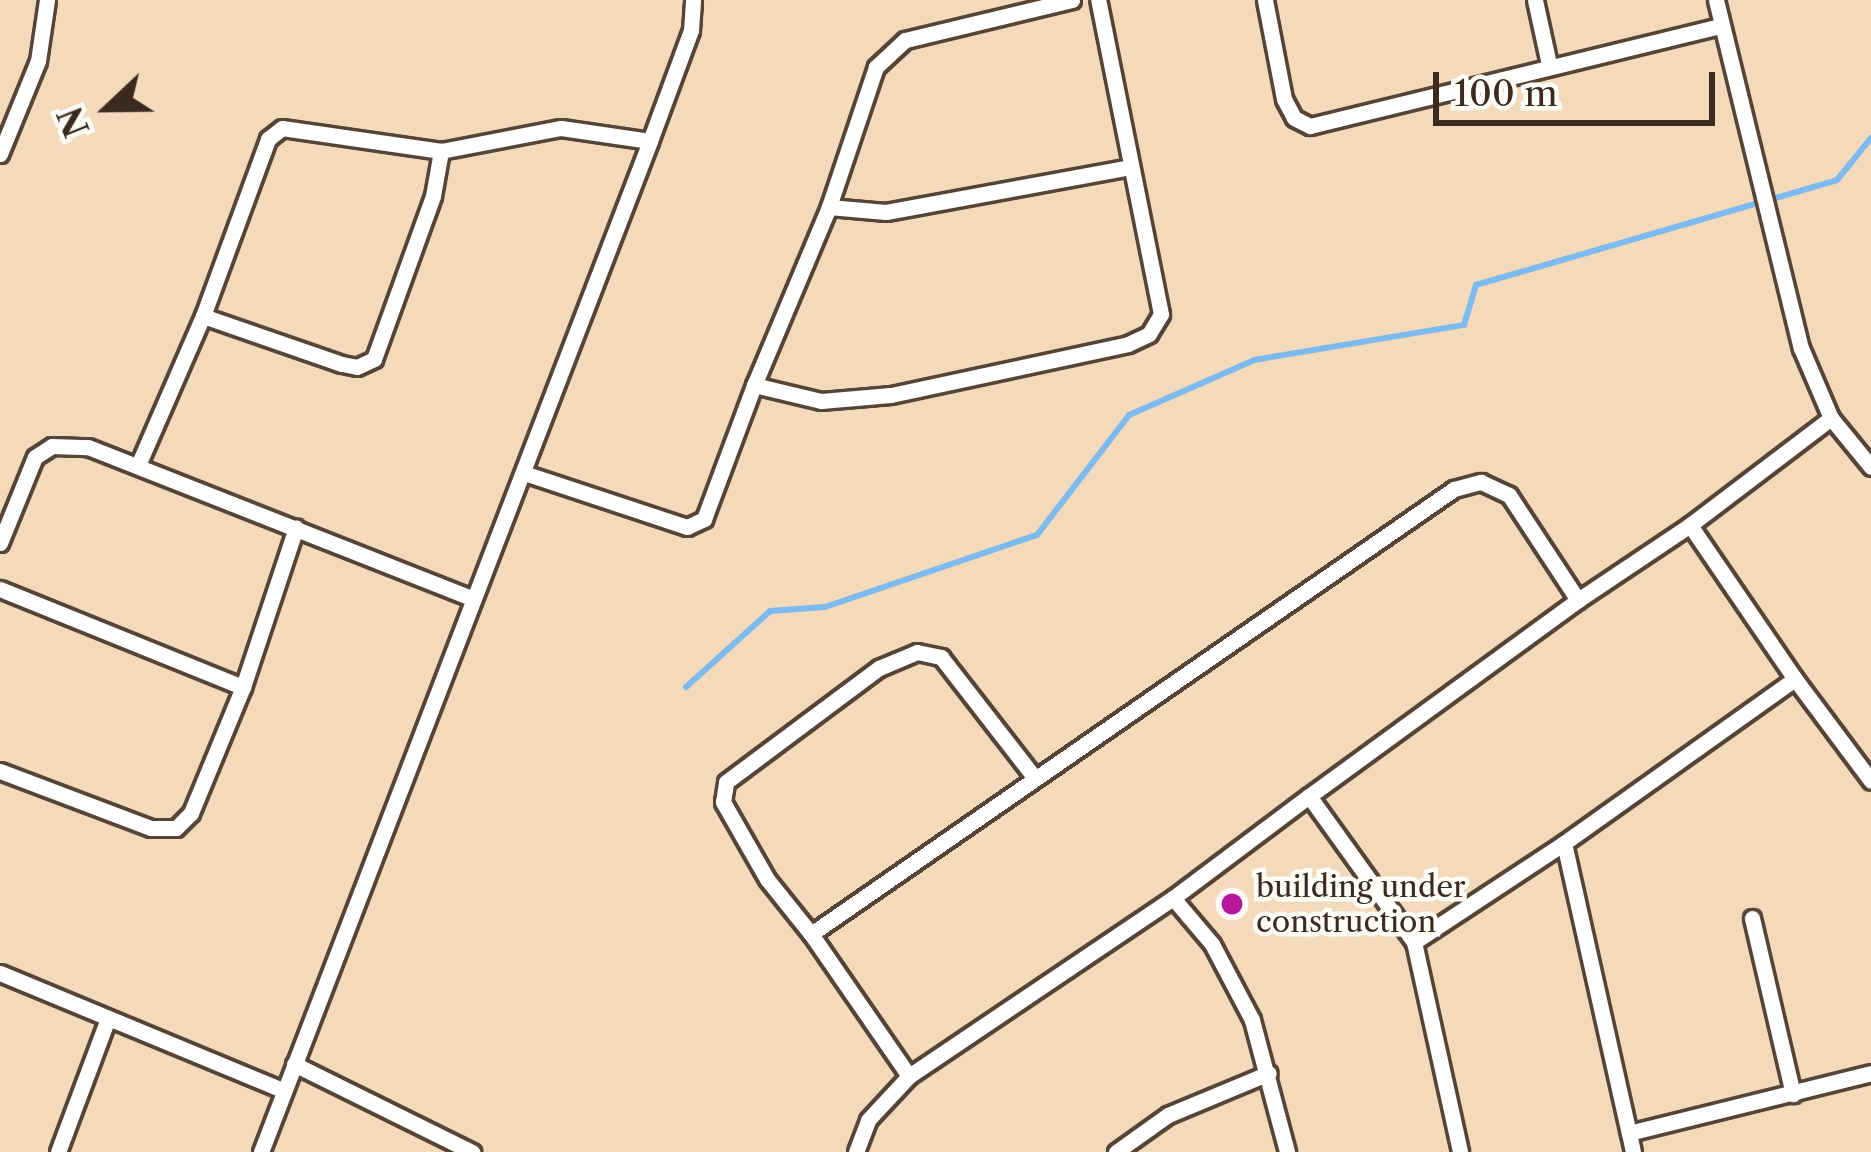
<!DOCTYPE html>
<style>
body{margin:0}
#map{position:relative;width:1871px;height:1152px;overflow:hidden;background:#f2dabb;font-family:"Libre Caslon Text",serif}
div>[style]{position:absolute}
.stream>*{height:6px;margin:-3px;padding:0 3px;transform-origin:3px;border-radius:3px;background:#7dbaf0}
.roads{filter:drop-shadow(3px 0 #564436) drop-shadow(-3px 0 #564436) drop-shadow(0 3px #564436) drop-shadow(0 -3px #564436)}
.minor>*{height:15px;margin:-7.5px;padding:0 7.5px;transform-origin:7.5px;border-radius:7.5px;background:#fff}
.dots>*{width:33px;height:33px;translate:-50% -50%;box-sizing:border-box;border:6px solid #fdfcf7;border-radius:50%}
span{translate:-50% -50%;white-space:nowrap;text-align:center;line-height:1.15;-webkit-text-stroke:9px #fdfcf7;paint-order:stroke}
.poi-label{font-size:30px;color:#3b2a1e}
.left{translate:0 -50%;text-align:left}
.north{position:absolute;left:48px;top:48px;width:120px;height:120px;-webkit-text-stroke:9px #fdfcf7;paint-order:stroke;rotate:248deg;font-size:33px;font-weight:700;line-height:48px;text-align:center;color:#3b2a1e}
.north::after{content:'';display:block;margin:auto;width:42px;height:54px;background:#3b2a1e;clip-path:polygon(50% 0,100% 100%,50% 72%,0 100%)}
.scale{position:absolute;left:1433px;top:72px;width:282px;height:54px;box-sizing:border-box;border:6px solid #3b2a1e;border-top:0;padding-left:15px;font-size:36px;line-height:42px;white-space:nowrap;color:#3b2a1e;-webkit-text-stroke:9px #fdfcf7;paint-order:stroke}
</style>
<div id="map">
<div class="stream">
<i style="left:686px;top:687px;width:113px;rotate:-42.1deg"></i>
<i style="left:770px;top:611px;width:55px;rotate:-4.2deg"></i>
<i style="left:825px;top:607px;width:224px;rotate:-18.8deg"></i>
<i style="left:1037px;top:535px;width:151px;rotate:-52.5deg"></i>
<i style="left:1129px;top:415px;width:137px;rotate:-23.7deg"></i>
<i style="left:1254px;top:360px;width:213px;rotate:-9.5deg"></i>
<i style="left:1464px;top:325px;width:42px;rotate:-73.3deg"></i>
<i style="left:1476px;top:285px;width:376px;rotate:-16.2deg"></i>
<i style="left:1837px;top:180px;width:54px;rotate:-51deg"></i>
</div>
<div class="roads">
<div class="minor">
<i style="left:1072px;top:0;width:172px;rotate:166.5deg"></i>
<i style="left:905px;top:40px;width:40px;rotate:137deg"></i>
<i style="left:876px;top:67px;width:148px;rotate:108.6deg"></i>
<i style="left:829px;top:207px;width:193px;rotate:112.8deg"></i>
<i style="left:754px;top:385px;width:69px;rotate:13.4deg"></i>
<i style="left:821px;top:401px;width:70px;rotate:-4.9deg"></i>
<i style="left:891px;top:395px;width:242px;rotate:-12.1deg"></i>
<i style="left:1128px;top:344px;width:23px;rotate:-25deg"></i>
<i style="left:1149px;top:334px;width:23px;rotate:-59deg"></i>
<i style="left:1161px;top:314px;width:320px;rotate:-101.3deg"></i>
<i style="left:1265px;top:0;width:101px;rotate:79.1deg"></i>
<i style="left:1284px;top:99px;width:21px;rotate:62deg"></i>
<i style="left:1294px;top:118px;width:18px;rotate:27deg"></i>
<i style="left:1310px;top:126px;width:423px;rotate:-13.7deg"></i>
<i style="left:1535px;top:0;width:66px;rotate:77.7deg"></i>
<i style="left:1716px;top:0;width:358px;rotate:76.3deg"></i>
<i style="left:1801px;top:348px;width:76px;rotate:66.8deg"></i>
<i style="left:1831px;top:418px;width:63px;rotate:50.8deg"></i>
<i style="left:0;top:154px;width:100px;rotate:-67.8deg"></i>
<i style="left:38px;top:61px;width:62px;rotate:-81.6deg"></i>
<i style="left:829px;top:207px;width:57px;rotate:5deg"></i>
<i style="left:886px;top:212px;width:248px;rotate:-10.4deg"></i>
<i style="left:203px;top:316px;width:147px;rotate:19.1deg"></i>
<i style="left:342px;top:364px;width:15px;rotate:11deg"></i>
<i style="left:357px;top:367px;width:19px;rotate:-25deg"></i>
<i style="left:374px;top:359px;width:173px;rotate:-70.1deg"></i>
<i style="left:433px;top:196px;width:46px;rotate:-79.9deg"></i>
<i style="left:139px;top:463px;width:160px;rotate:-66.5deg"></i>
<i style="left:203px;top:316px;width:189px;rotate:-69.8deg"></i>
<i style="left:268px;top:139px;width:18px;rotate:-38deg"></i>
<i style="left:282px;top:128px;width:161px;rotate:8.2deg"></i>
<i style="left:441px;top:151px;width:122px;rotate:-10.9deg"></i>
<i style="left:561px;top:128px;width:90px;rotate:8.3deg"></i>
<i style="left:524px;top:473px;width:172px;rotate:18.3deg"></i>
<i style="left:687px;top:527px;width:19px;rotate:-25deg"></i>
<i style="left:704px;top:519px;width:143px;rotate:-69.5deg"></i>
<i style="left:0;top:543px;width:93px;rotate:-67.9deg"></i>
<i style="left:35px;top:457px;width:20px;rotate:-33deg"></i>
<i style="left:52px;top:446px;width:36px;rotate:2deg"></i>
<i style="left:88px;top:447px;width:414px;rotate:21.5deg"></i>
<i style="left:0;top:589px;width:262px;rotate:22deg"></i>
<i style="left:1578px;top:600px;width:135px;rotate:-33.8deg"></i>
<i style="left:1690px;top:525px;width:177px;rotate:-37.2deg"></i>
<i style="left:1795px;top:679px;width:127px;rotate:53.3deg"></i>
<i style="left:0;top:771px;width:161px;rotate:20.7deg"></i>
<i style="left:151px;top:828px;width:25px"></i>
<i style="left:176px;top:828px;width:21px;rotate:-45deg"></i>
<i style="left:191px;top:813px;width:136px;rotate:-67.6deg"></i>
<i style="left:243px;top:687px;width:168px;rotate:-71.6deg"></i>
<i style="left:1564px;top:843px;width:297px;rotate:77.4deg"></i>
<i style="left:1173px;top:898px;width:170px;rotate:-36.9deg"></i>
<i style="left:1309px;top:796px;width:180px;rotate:54.3deg"></i>
<i style="left:1414px;top:942px;width:215px;rotate:77.6deg"></i>
<i style="left:1752px;top:918px;width:181px;rotate:76.9deg"></i>
<i style="left:811px;top:934px;width:70px;rotate:-128.7deg"></i>
<i style="left:767px;top:879px;width:89px;rotate:-119.7deg"></i>
<i style="left:723px;top:802px;width:20px;rotate:-81deg"></i>
<i style="left:726px;top:782px;width:191px;rotate:-36.7deg"></i>
<i style="left:879px;top:668px;width:41px;rotate:-22.8deg"></i>
<i style="left:917px;top:652px;width:25px;rotate:12deg"></i>
<i style="left:941px;top:657px;width:153px;rotate:52.2deg"></i>
<i style="left:1414px;top:942px;width:180px;rotate:-33.4deg"></i>
<i style="left:1564px;top:843px;width:283px;rotate:-35.4deg"></i>
<i style="left:1795px;top:679px;width:186px;rotate:-124.3deg"></i>
<i style="left:0;top:973px;width:306px;rotate:22.5deg"></i>
<i style="left:294px;top:1064px;width:199px;rotate:26.3deg"></i>
<i style="left:909px;top:1076px;width:173px;rotate:-124.6deg"></i>
<i style="left:811px;top:934px;width:782px;rotate:-34.69deg"></i>
<i style="left:1454px;top:489px;width:28px;rotate:-15deg"></i>
<i style="left:1481px;top:482px;width:31px;rotate:25deg"></i>
<i style="left:1509px;top:495px;width:126px;rotate:56.7deg"></i>
<i style="left:1578px;top:600px;width:333px;rotate:143.9deg"></i>
<i style="left:58px;top:1152px;width:143px;rotate:-69.5deg"></i>
<i style="left:261px;top:1152px;width:1083px;rotate:-68.95deg"></i>
<i style="left:650px;top:141px;width:118px;rotate:-69.7deg"></i>
<i style="left:691px;top:30px;width:30px;rotate:-86deg"></i>
<i style="left:856px;top:1152px;width:34px;rotate:-69deg"></i>
<i style="left:868px;top:1120px;width:60px;rotate:-47deg"></i>
<i style="left:909px;top:1076px;width:318px;rotate:-34deg"></i>
<i style="left:1173px;top:898px;width:60px;rotate:49.7deg"></i>
<i style="left:1212px;top:944px;width:86px;rotate:62.2deg"></i>
<i style="left:1252px;top:1020px;width:137px;rotate:75.1deg"></i>
<i style="left:1116px;top:1152px;width:64px;rotate:-35.4deg"></i>
<i style="left:1168px;top:1115px;width:109px;rotate:-22.6deg"></i>
<i style="left:1633px;top:1152px;width:19px;rotate:-102deg"></i>
<i style="left:1629px;top:1133px;width:249px;rotate:-13.9deg"></i>
</div>
</div>
<div class="dots">
<i style="left:1232px;top:904px;background:#b5179e"></i>
</div>
<div class="poi-label">
<span class="left" style="left:1256px;top:904px">building under<br>construction</span>
</div>
<div class="north">N</div>
<div class="scale">100 m</div>
</div>
